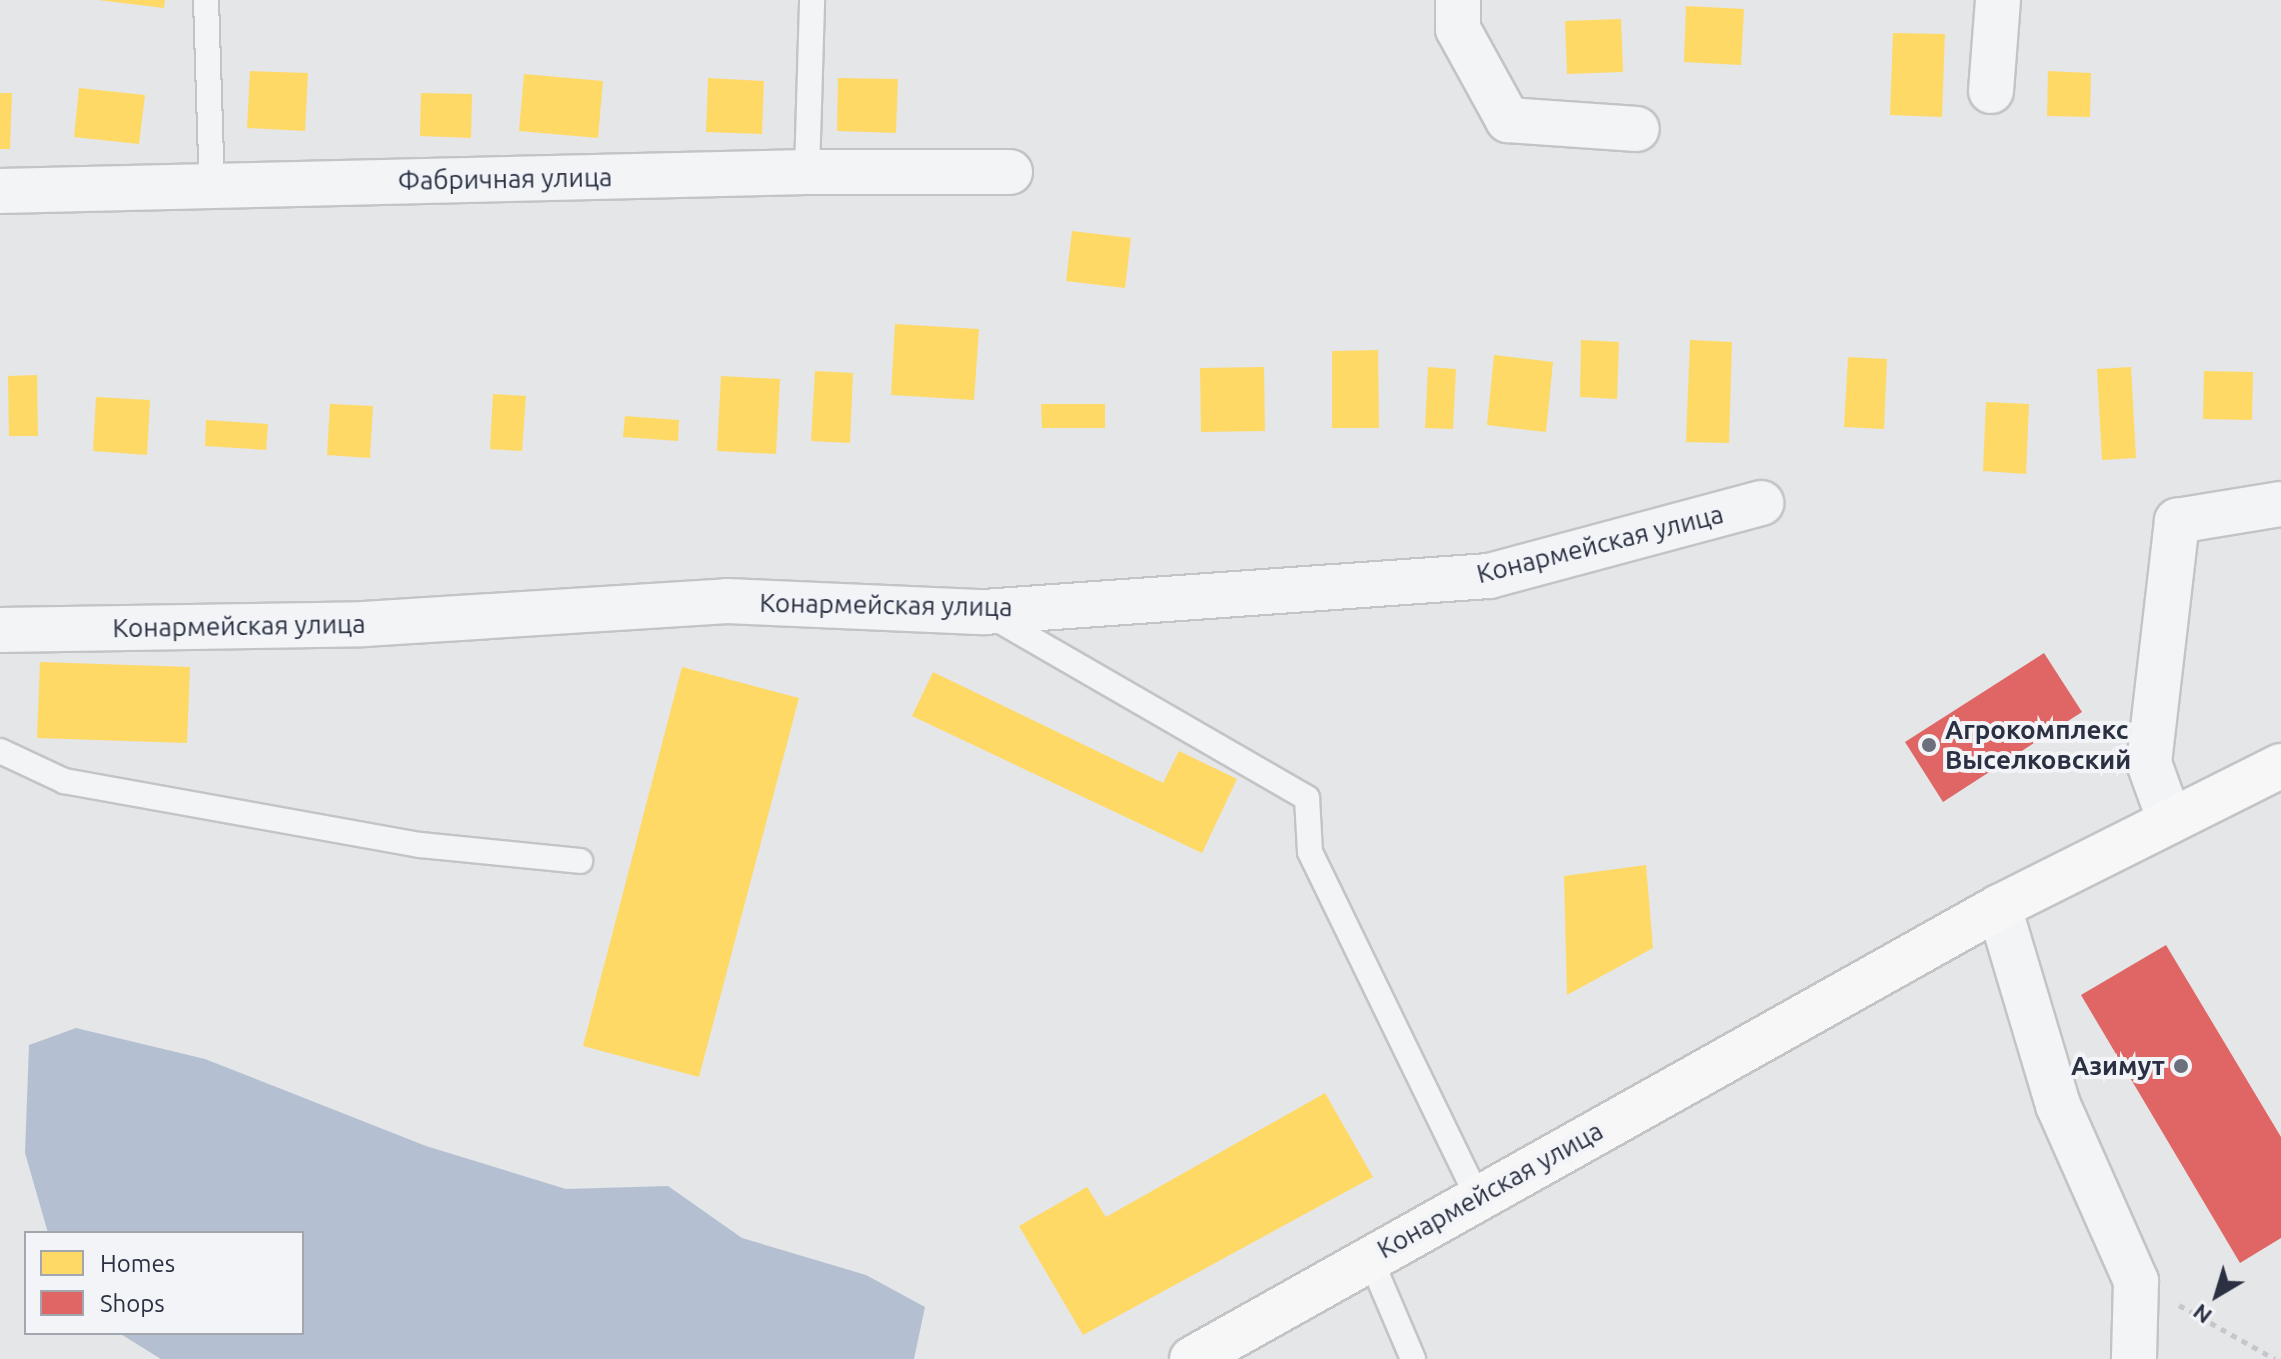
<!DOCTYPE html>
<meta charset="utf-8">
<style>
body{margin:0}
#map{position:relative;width:2281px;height:1359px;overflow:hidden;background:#e4e6e8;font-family:Ubuntu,sans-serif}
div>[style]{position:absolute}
.water>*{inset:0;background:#b4c0d2}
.homes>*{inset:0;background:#ffd966}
.shops>*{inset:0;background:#e06666}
.path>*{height:5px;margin-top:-2.5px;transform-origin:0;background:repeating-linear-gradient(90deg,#c6c7cc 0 6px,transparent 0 12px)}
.roads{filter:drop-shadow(2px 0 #c2c4c6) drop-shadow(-2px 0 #c2c4c6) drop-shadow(0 2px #c2c4c6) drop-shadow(0 -2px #c2c4c6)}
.service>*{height:24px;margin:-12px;padding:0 12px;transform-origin:12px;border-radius:12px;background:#f3f4f6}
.minor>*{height:44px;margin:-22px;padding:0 22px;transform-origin:22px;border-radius:22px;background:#f3f4f6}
.secondary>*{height:44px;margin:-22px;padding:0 22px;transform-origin:22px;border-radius:22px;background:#f7f7f7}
.dots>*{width:22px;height:22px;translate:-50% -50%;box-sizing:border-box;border:4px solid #f2f4f8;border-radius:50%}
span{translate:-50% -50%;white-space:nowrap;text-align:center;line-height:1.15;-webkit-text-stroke:8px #f2f4f8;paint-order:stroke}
.street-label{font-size:26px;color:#2b3142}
.poi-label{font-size:26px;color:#2b3142;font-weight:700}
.left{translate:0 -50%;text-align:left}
.right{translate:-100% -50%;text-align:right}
.legend{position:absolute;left:24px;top:1231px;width:280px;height:104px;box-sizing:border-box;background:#f2f4f8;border:2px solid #a2a6af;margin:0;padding:10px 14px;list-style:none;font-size:24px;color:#2b3142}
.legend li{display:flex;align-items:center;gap:16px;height:40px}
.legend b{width:40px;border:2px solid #a2a6af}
.north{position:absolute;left:2177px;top:1255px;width:80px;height:80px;-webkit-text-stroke:6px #f2f4f8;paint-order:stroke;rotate:218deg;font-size:22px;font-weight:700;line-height:32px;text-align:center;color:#2b3142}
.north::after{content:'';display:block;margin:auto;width:28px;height:36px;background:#2b3142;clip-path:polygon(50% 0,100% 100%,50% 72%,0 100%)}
</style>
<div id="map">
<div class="water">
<i style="clip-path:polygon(76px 1028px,205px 1059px,426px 1146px,566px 1189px,668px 1186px,742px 1238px,866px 1275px,925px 1307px,914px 1359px,161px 1359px,119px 1333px,302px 1333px,302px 1233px,48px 1233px,25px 1153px,29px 1045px)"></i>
</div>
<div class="homes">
<i style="clip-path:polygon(98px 0,165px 0,164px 8px)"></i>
<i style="clip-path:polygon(1686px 6px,1744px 9px,1741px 65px,1684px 62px)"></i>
<i style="clip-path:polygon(1621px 19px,1623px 72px,1567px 74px,1565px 21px)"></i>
<i style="clip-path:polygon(1893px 33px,1945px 34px,1942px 117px,1890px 115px)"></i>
<i style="clip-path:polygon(250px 71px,308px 73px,305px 131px,247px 128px)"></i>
<i style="clip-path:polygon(2048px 71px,2091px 73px,2090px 117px,2047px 116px)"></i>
<i style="clip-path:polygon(524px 74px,603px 81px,598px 138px,519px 131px)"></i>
<i style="clip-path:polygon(708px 78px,764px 81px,762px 134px,706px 132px)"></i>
<i style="clip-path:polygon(838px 78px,898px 79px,896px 133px,837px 131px)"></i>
<i style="clip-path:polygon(79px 88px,145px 95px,139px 144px,74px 137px)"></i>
<i style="clip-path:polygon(0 93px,12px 93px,10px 149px,0 149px)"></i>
<i style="clip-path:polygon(421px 93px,472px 94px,471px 138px,420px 136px)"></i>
<i style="clip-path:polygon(1072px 231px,1131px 238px,1125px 288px,1066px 281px)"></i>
<i style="clip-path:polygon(895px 324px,979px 329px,974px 400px,891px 395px)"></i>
<i style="clip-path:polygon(1581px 340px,1619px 342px,1617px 399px,1580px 397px)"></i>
<i style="clip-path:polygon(1690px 340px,1732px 342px,1729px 443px,1686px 442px)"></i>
<i style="clip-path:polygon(1378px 350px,1379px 428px,1332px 428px,1332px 351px)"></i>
<i style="clip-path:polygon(1494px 355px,1553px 362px,1546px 432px,1487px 425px)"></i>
<i style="clip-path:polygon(1848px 357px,1887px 359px,1884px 429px,1844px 427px)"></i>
<i style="clip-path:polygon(1264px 367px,1265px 431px,1201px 432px,1200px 368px)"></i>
<i style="clip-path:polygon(1428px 367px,1456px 369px,1453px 429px,1425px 428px)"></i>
<i style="clip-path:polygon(2131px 367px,2136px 458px,2102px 460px,2097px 369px)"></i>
<i style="clip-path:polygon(815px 371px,853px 373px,850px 443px,811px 441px)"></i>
<i style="clip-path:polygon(2204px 371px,2253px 372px,2252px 420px,2203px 419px)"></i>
<i style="clip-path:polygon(37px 375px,38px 436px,9px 436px,8px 376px)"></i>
<i style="clip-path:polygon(721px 376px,780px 379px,776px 454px,717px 451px)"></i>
<i style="clip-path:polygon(493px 394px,526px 396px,522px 451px,490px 449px)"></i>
<i style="clip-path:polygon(96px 397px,150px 400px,147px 455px,93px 451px)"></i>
<i style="clip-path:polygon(1986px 402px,2029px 404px,2026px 474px,1983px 471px)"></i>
<i style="clip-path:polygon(330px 404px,373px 406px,370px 458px,327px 455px)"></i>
<i style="clip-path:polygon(1041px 404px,1105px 404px,1105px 428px,1042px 428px)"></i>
<i style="clip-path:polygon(625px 416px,679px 420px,678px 441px,623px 437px)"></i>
<i style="clip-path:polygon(206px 420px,268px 424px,266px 450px,205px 446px)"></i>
<i style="clip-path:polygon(40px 662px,190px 667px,187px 743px,37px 738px)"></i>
<i style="clip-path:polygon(682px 667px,799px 698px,699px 1077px,583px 1046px)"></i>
<i style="clip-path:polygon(933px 672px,1163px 783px,1179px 751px,1237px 779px,1202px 853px,912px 716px)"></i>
<i style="clip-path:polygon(1646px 865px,1653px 948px,1567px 995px,1564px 876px)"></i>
<i style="clip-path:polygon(1325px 1093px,1373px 1177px,1083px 1335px,1019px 1226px,1087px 1187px,1106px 1217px)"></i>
</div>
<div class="shops">
<i style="clip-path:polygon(2044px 653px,2082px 712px,1943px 802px,1905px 742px)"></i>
<i style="clip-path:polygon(2166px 945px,2281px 1137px,2281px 1238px,2240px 1263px,2081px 995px)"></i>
</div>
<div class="path">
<i style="left:2179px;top:1305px;width:110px;rotate:29.4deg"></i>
</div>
<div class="roads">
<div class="service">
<i style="left:206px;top:0;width:187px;rotate:88.2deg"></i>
<i style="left:807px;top:172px;width:172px;rotate:-88.3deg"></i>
<i style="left:990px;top:615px;width:366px;rotate:30deg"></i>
<i style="left:1307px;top:798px;width:54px;rotate:86.8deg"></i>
<i style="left:1310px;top:852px;width:382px;rotate:64.1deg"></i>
<i style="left:0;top:751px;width:71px;rotate:25.1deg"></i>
<i style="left:64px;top:781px;width:362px;rotate:10.2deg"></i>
<i style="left:420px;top:845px;width:161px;rotate:5.7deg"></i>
<i style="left:1370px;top:1258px;width:110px;rotate:66.9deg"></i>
</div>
<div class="minor">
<i style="left:1458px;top:0;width:29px;rotate:90deg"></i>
<i style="left:1458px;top:29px;width:104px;rotate:61.2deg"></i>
<i style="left:1508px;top:120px;width:129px;rotate:4deg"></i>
<i style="left:1991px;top:91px;width:91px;rotate:-85.6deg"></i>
<i style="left:0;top:191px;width:807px;rotate:-1.35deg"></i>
<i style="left:807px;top:172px;width:203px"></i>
<i style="left:0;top:630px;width:364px;rotate:-0.9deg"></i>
<i style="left:364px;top:624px;width:364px;rotate:-3.6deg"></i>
<i style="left:727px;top:601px;width:257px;rotate:2.5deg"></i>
<i style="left:984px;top:612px;width:506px;rotate:-4.08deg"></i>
<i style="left:1489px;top:576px;width:282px;rotate:-15deg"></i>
<i style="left:2170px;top:821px;width:62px;rotate:-109.9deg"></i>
<i style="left:2149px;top:763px;width:244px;rotate:-83.4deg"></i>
<i style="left:2177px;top:521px;width:105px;rotate:-9.3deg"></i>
<i style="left:1999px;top:907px;width:207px;rotate:73.4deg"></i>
<i style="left:2058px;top:1105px;width:193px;rotate:66.1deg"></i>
<i style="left:2136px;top:1281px;width:78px;rotate:91.5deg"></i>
</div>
<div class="secondary">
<i style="left:1192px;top:1359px;width:925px;rotate:-29.25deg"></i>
<i style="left:1999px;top:907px;width:315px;rotate:-26.6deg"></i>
</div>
</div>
<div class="dots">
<i style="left:1929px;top:745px;background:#6c707c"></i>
<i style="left:2181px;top:1066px;background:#6c707c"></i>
</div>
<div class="street-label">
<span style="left:505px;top:179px;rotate:-1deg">Фабричная улица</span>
<span style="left:1600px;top:544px;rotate:-14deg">Конармейская улица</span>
<span style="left:886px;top:605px;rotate:1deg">Конармейская улица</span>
<span style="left:239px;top:626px;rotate:-1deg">Конармейская улица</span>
<span style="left:1490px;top:1190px;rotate:-29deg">Конармейская улица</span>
</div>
<div class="poi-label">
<span class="left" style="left:1945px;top:745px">Агрокомплекс<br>Выселковский</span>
<span class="right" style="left:2165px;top:1066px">Азимут</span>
</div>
<ul class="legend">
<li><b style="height:22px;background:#ffd966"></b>Homes</li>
<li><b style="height:22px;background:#e06666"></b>Shops</li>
</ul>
<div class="north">N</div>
</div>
